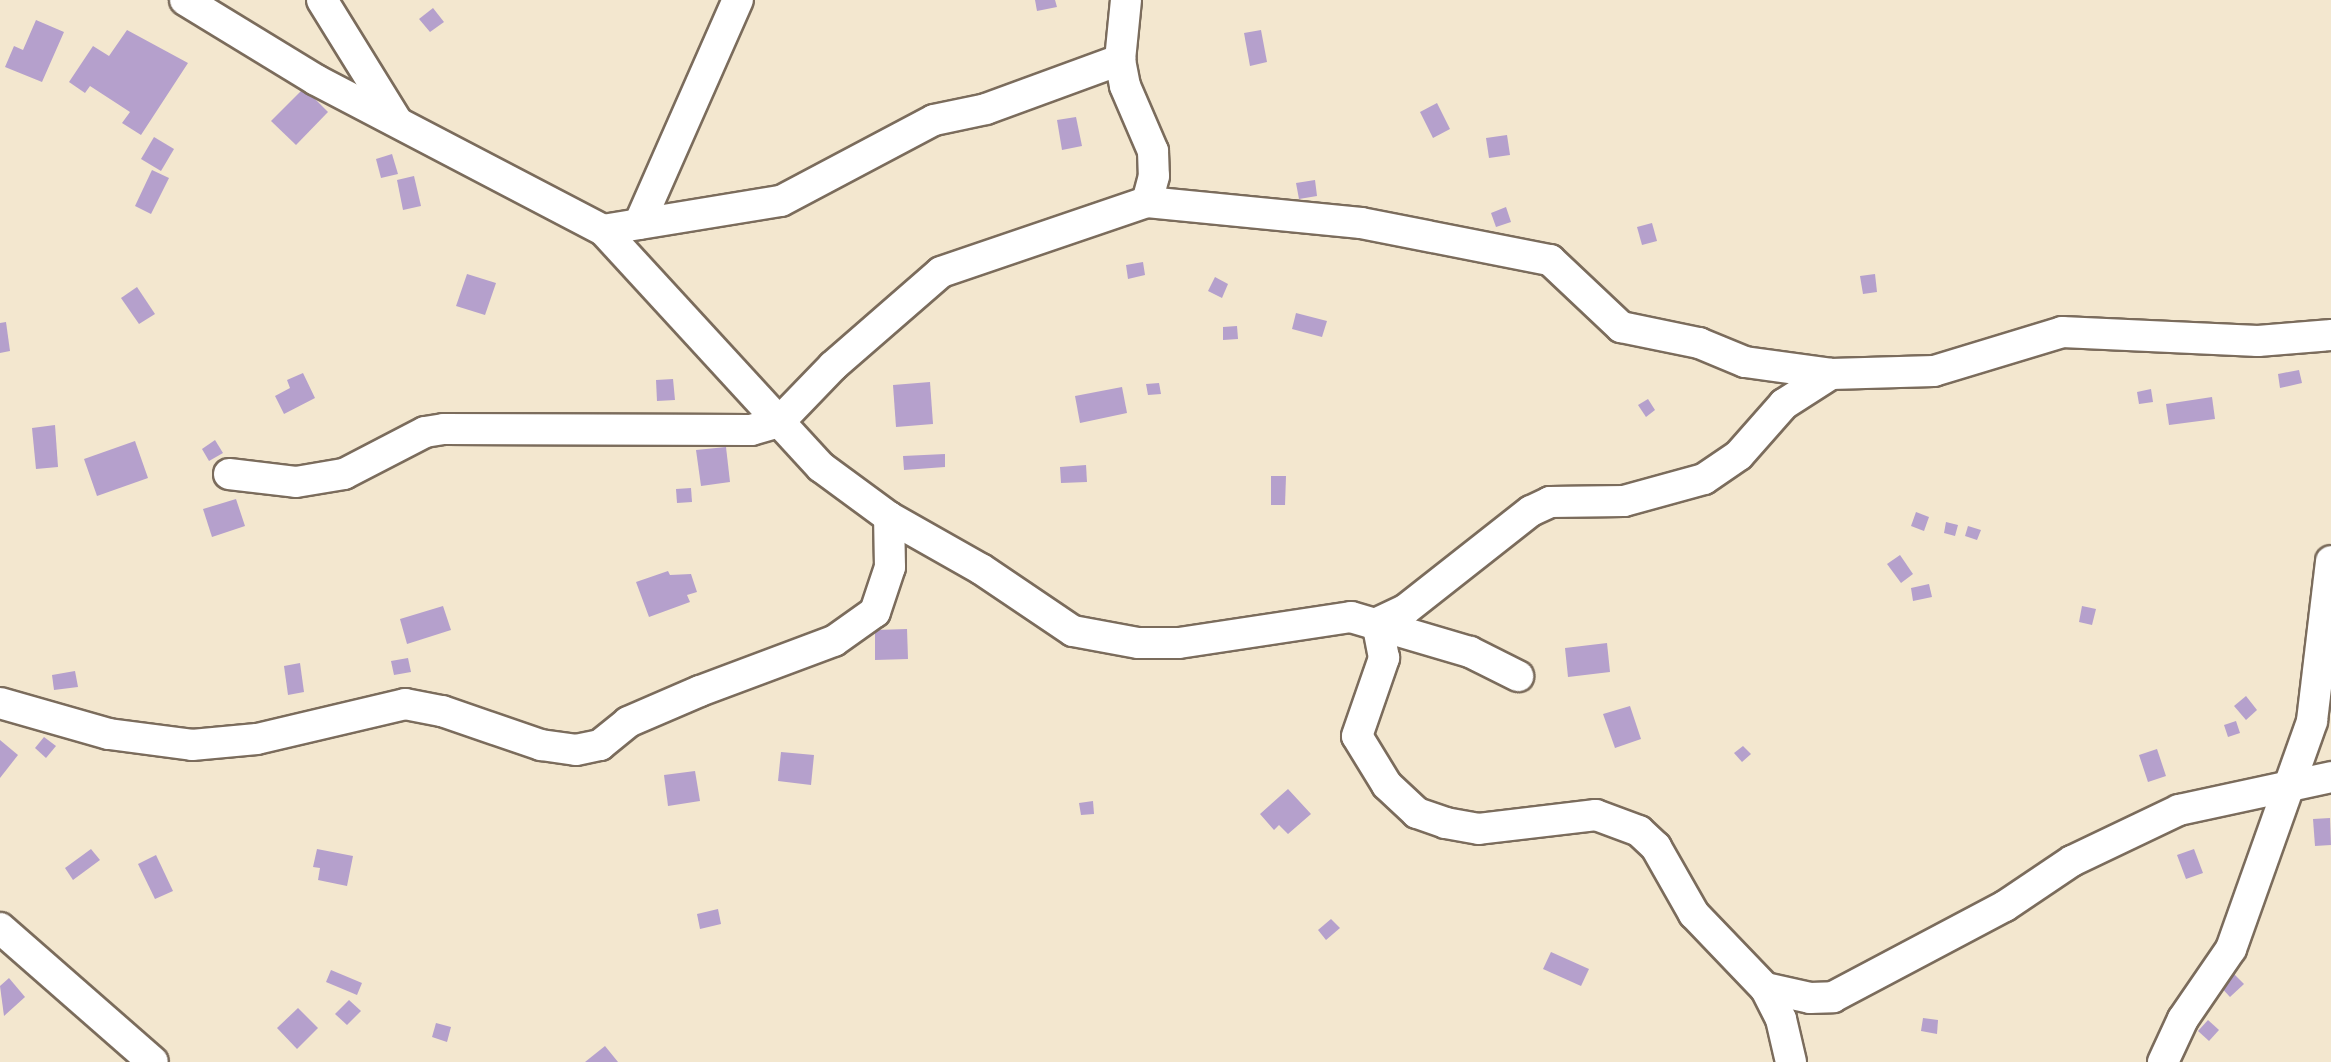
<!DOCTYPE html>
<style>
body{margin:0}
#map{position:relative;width:2331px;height:1062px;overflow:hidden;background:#f3e7cf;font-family:"Indie Flower",sans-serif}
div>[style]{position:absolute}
.building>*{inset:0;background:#b5a0cc}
.roads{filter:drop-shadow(2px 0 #7b6c5c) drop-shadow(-2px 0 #7b6c5c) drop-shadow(0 2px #7b6c5c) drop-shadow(0 -2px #7b6c5c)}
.minor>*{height:30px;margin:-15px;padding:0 15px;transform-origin:15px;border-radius:15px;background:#fff}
span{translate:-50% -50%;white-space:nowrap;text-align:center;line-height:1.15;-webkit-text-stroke:6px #fdfcf7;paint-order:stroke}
</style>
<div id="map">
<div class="building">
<i style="clip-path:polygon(1035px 0,1055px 0,1057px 7px,1037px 11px)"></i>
<i style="clip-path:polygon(433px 8px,444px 22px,430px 32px,419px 19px)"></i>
<i style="clip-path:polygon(36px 20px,64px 32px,42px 82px,5px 67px,14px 46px,23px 50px)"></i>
<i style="clip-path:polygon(127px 30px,188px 63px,141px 135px,122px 123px,130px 112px,90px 86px,85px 93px,69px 82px,93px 46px,109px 56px)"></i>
<i style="clip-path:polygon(1261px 30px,1267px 62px,1250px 66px,1244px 33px)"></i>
<i style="clip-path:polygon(304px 88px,328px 112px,296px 145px,271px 121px)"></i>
<i style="clip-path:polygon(1437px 103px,1450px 129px,1433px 138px,1420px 112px)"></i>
<i style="clip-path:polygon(1076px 117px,1082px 146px,1062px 150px,1057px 120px)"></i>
<i style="clip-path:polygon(1507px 135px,1510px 155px,1489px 158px,1486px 138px)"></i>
<i style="clip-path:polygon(154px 137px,174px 149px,161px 171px,141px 159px)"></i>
<i style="clip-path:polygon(392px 154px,398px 174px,381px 178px,376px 159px)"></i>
<i style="clip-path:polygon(152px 170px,169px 178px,151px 214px,135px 206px)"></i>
<i style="clip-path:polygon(414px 176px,421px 206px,403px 210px,397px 180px)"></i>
<i style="clip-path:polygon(1315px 180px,1317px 196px,1299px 199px,1296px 183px)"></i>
<i style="clip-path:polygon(1506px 207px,1511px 222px,1496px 227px,1491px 213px)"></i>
<i style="clip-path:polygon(1652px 223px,1657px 241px,1642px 245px,1637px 227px)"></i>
<i style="clip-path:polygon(1143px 262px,1145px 275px,1128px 279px,1126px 265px)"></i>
<i style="clip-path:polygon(467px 274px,496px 283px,485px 315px,456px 306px)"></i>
<i style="clip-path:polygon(1875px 274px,1877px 292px,1863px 294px,1860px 276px)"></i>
<i style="clip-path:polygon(1215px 277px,1228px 284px,1222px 298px,1208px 291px)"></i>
<i style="clip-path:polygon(137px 287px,155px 314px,139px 324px,121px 298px)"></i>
<i style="clip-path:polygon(1296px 313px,1327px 321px,1322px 337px,1292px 329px)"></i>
<i style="clip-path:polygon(6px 322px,10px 351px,0 353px,0 323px)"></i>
<i style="clip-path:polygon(1237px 326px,1238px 339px,1223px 340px,1223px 327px)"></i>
<i style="clip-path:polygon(2299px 370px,2302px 383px,2280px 388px,2278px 374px)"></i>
<i style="clip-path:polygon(303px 373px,315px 398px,284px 414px,275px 396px,290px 388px,287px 380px)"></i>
<i style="clip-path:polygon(673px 379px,675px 400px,657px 401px,656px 380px)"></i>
<i style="clip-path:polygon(930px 382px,933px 424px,896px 427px,893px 385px)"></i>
<i style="clip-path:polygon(1159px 383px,1161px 394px,1148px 395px,1146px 384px)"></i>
<i style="clip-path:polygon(1122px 387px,1127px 413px,1080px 423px,1075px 396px)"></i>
<i style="clip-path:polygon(2151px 389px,2153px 402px,2139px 404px,2137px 392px)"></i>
<i style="clip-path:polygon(2212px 397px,2215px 419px,2169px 425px,2166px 404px)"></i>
<i style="clip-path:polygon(1648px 399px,1655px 410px,1646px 417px,1638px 405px)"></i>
<i style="clip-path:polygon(55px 425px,58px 467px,36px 469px,32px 428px)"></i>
<i style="clip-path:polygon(215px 440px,223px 453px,209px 461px,202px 449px)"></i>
<i style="clip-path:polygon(135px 441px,148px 478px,97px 496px,84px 459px)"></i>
<i style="clip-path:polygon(726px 447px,730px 482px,701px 486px,696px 450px)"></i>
<i style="clip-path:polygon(945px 454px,945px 467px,904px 470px,903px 456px)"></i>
<i style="clip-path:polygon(1086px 465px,1087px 482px,1061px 483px,1060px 467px)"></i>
<i style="clip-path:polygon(1271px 476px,1286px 476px,1285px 505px,1271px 505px)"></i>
<i style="clip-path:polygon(691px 488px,692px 502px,677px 503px,676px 489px)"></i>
<i style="clip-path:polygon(236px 499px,245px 526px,212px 537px,203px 509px)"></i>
<i style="clip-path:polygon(1916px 512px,1929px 517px,1924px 531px,1911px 526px)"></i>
<i style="clip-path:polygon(1946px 522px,1958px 525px,1955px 536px,1944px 533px)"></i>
<i style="clip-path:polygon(1968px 526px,1981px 530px,1977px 540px,1965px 536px)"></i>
<i style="clip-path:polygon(1900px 555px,1913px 574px,1901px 583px,1887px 564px)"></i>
<i style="clip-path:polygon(668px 571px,670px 575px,691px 574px,697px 592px,687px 595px,690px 602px,649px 617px,636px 582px)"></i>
<i style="clip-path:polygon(1929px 584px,1932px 597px,1913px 601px,1911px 588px)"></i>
<i style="clip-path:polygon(443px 606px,451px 630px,407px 644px,400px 619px)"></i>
<i style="clip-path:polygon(2082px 606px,2096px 609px,2092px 625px,2079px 622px)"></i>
<i style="clip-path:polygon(907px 629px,908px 659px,875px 660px,875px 630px)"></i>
<i style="clip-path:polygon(1607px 643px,1610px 672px,1568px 677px,1565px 648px)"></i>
<i style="clip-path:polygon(408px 658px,411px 672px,394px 675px,391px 661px)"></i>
<i style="clip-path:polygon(300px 663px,304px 692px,288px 695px,284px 666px)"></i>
<i style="clip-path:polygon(75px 671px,78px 687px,54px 690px,52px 675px)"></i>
<i style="clip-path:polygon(2246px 696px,2257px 710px,2246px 720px,2234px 706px)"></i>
<i style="clip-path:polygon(1630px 706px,1641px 739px,1615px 748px,1603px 714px)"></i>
<i style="clip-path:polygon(2236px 721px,2240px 733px,2228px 737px,2224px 725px)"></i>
<i style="clip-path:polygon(44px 737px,56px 746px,46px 758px,35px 748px)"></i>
<i style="clip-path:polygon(0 740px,18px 755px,0 778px)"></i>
<i style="clip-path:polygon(1743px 746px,1751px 754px,1742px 762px,1734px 753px)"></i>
<i style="clip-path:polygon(2157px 749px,2166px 776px,2148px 782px,2139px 755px)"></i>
<i style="clip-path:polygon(781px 752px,814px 755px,811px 785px,778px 781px)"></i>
<i style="clip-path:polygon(695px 771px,700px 801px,668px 806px,664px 775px)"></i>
<i style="clip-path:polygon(1288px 789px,1311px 814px,1288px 834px,1279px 825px,1274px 830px,1260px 814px)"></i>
<i style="clip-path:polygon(1093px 801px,1094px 814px,1081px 815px,1079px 803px)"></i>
<i style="clip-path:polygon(2330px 818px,2331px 845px,2315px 846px,2313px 819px)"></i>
<i style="clip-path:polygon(91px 849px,100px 860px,73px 880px,65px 868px)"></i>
<i style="clip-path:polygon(317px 849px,353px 856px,347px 886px,318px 880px,320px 868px,313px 867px)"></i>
<i style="clip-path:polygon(2194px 849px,2203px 873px,2186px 879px,2177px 855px)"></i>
<i style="clip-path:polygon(156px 855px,173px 891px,155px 899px,138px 864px)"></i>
<i style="clip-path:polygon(718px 909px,721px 924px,700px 929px,697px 914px)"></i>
<i style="clip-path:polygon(1331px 919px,1340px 928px,1326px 940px,1318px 930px)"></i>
<i style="clip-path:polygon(1551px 952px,1589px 969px,1581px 986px,1543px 969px)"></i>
<i style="clip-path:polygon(331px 970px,362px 983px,357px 995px,326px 982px)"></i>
<i style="clip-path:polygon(2231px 971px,2244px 984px,2230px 997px,2218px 984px)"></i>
<i style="clip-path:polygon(9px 978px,25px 997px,4px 1016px,0 986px)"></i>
<i style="clip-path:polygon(349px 1000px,361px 1011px,347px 1025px,335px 1014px)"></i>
<i style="clip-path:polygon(298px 1008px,318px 1028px,297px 1049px,277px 1028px)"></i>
<i style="clip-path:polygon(1923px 1018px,1938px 1020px,1937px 1034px,1921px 1031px)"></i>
<i style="clip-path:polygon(2208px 1020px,2219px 1030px,2209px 1041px,2198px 1031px)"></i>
<i style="clip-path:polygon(436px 1023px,451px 1027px,447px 1042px,432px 1037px)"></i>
<i style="clip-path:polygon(605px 1046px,618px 1062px,585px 1062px)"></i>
</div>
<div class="roads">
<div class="minor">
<i style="left:185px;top:0;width:153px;rotate:31.4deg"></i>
<i style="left:316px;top:80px;width:324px;rotate:27.6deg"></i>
<i style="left:603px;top:230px;width:322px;rotate:47.4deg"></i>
<i style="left:821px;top:467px;width:84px;rotate:36.3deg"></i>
<i style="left:889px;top:517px;width:106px;rotate:29.5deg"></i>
<i style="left:981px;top:569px;width:111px;rotate:34deg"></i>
<i style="left:1073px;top:631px;width:66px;rotate:10.5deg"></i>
<i style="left:1138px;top:643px;width:41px"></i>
<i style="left:1179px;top:643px;width:174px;rotate:-8.6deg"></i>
<i style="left:1351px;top:617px;width:124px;rotate:16.4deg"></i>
<i style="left:1470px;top:652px;width:54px;rotate:26.6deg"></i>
<i style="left:322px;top:0;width:141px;rotate:58.3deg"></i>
<i style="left:1126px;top:0;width:60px;rotate:95.7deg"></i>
<i style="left:1120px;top:60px;width:26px;rotate:79deg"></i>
<i style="left:1125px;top:86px;width:71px;rotate:66.7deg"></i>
<i style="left:1153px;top:151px;width:25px;rotate:88deg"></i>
<i style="left:1154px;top:176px;width:27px;rotate:105deg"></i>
<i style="left:639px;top:224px;width:245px;rotate:-66.2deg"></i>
<i style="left:603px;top:230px;width:180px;rotate:-9.3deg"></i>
<i style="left:781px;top:201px;width:173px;rotate:-27.9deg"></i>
<i style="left:934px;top:120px;width:53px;rotate:-11.9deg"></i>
<i style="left:986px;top:109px;width:143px;rotate:-20.1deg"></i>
<i style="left:229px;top:474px;width:67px;rotate:6.8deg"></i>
<i style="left:296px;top:482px;width:49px;rotate:-9.5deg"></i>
<i style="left:344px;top:474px;width:91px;rotate:-27.4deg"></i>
<i style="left:425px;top:432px;width:19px;rotate:-9deg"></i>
<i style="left:444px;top:429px;width:307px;rotate:0.2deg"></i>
<i style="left:751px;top:430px;width:29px;rotate:-16deg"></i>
<i style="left:779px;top:422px;width:78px;rotate:-46deg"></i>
<i style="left:833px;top:366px;width:143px;rotate:-41deg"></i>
<i style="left:941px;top:272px;width:218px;rotate:-18.8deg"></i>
<i style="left:1147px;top:202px;width:215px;rotate:5.6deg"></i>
<i style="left:1361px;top:223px;width:193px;rotate:11.1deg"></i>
<i style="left:1550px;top:260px;width:98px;rotate:43.3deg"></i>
<i style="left:1621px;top:327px;width:80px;rotate:11.6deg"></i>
<i style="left:1699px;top:343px;width:50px;rotate:22.4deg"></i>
<i style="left:1745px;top:362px;width:87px;rotate:7.9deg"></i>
<i style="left:0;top:703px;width:113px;rotate:15.9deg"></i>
<i style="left:109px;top:734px;width:84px;rotate:7.5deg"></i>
<i style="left:192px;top:745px;width:65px;rotate:-5.3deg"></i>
<i style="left:257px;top:739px;width:152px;rotate:-13.3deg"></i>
<i style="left:405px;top:704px;width:38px;rotate:11deg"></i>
<i style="left:442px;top:711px;width:105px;rotate:19deg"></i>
<i style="left:541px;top:745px;width:35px;rotate:8deg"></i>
<i style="left:576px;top:750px;width:25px;rotate:-12deg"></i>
<i style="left:600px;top:745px;width:36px;rotate:-39deg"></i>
<i style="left:628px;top:722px;width:78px;rotate:-23.3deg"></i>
<i style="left:700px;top:691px;width:143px;rotate:-20.5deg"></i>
<i style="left:834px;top:641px;width:50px;rotate:-35.3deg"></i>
<i style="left:875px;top:612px;width:47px;rotate:-71.6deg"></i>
<i style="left:890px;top:567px;width:50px;rotate:-91.1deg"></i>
<i style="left:0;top:928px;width:203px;rotate:41.2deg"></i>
<i style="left:1765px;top:988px;width:46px;rotate:12.5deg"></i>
<i style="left:1810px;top:998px;width:23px;rotate:-2deg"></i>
<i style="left:1833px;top:997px;width:195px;rotate:-27.9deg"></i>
<i style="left:2005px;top:906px;width:81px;rotate:-33.9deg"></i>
<i style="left:2072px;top:861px;width:119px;rotate:-25.5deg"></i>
<i style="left:2179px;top:810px;width:156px;rotate:-12.2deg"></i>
<i style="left:1791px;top:1062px;width:44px;rotate:-103.1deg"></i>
<i style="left:1781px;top:1019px;width:35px;rotate:-117deg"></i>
<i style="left:1765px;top:988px;width:103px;rotate:-133.8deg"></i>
<i style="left:1694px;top:914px;width:77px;rotate:-119.6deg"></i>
<i style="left:1656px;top:847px;width:23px;rotate:-137deg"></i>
<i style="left:1639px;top:831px;width:46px;rotate:-159.6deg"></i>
<i style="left:1596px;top:815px;width:118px;rotate:173.2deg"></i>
<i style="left:1479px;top:829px;width:34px;rotate:-170deg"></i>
<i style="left:1446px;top:823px;width:31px;rotate:-161deg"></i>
<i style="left:1417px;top:813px;width:41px;rotate:-137deg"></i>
<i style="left:1387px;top:785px;width:57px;rotate:-121.5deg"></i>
<i style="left:1357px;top:736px;width:83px;rotate:-70.9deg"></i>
<i style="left:1384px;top:658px;width:36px;rotate:-101deg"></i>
<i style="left:1377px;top:623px;width:31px;rotate:-25deg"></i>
<i style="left:1405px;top:610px;width:160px;rotate:-38.2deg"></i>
<i style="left:1531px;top:511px;width:21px;rotate:-25deg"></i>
<i style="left:1550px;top:502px;width:74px;rotate:-0.8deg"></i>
<i style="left:1624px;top:501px;width:83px;rotate:-15.4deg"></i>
<i style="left:1704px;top:479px;width:42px;rotate:-34.4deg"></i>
<i style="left:1739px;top:455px;width:68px;rotate:-48.6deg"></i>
<i style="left:1784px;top:404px;width:56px;rotate:-32.6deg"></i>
<i style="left:1831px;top:374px;width:103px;rotate:-1.7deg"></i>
<i style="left:1934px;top:371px;width:134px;rotate:-16.9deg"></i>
<i style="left:2062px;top:332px;width:196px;rotate:2.6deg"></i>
<i style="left:2258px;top:341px;width:73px;rotate:-4.7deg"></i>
<i style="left:2163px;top:1062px;width:47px;rotate:-65.1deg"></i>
<i style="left:2183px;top:1019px;width:85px;rotate:-55.6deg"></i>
<i style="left:2231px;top:949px;width:242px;rotate:-70.4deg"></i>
<i style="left:2312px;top:721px;width:161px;rotate:-83.2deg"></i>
</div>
</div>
</div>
